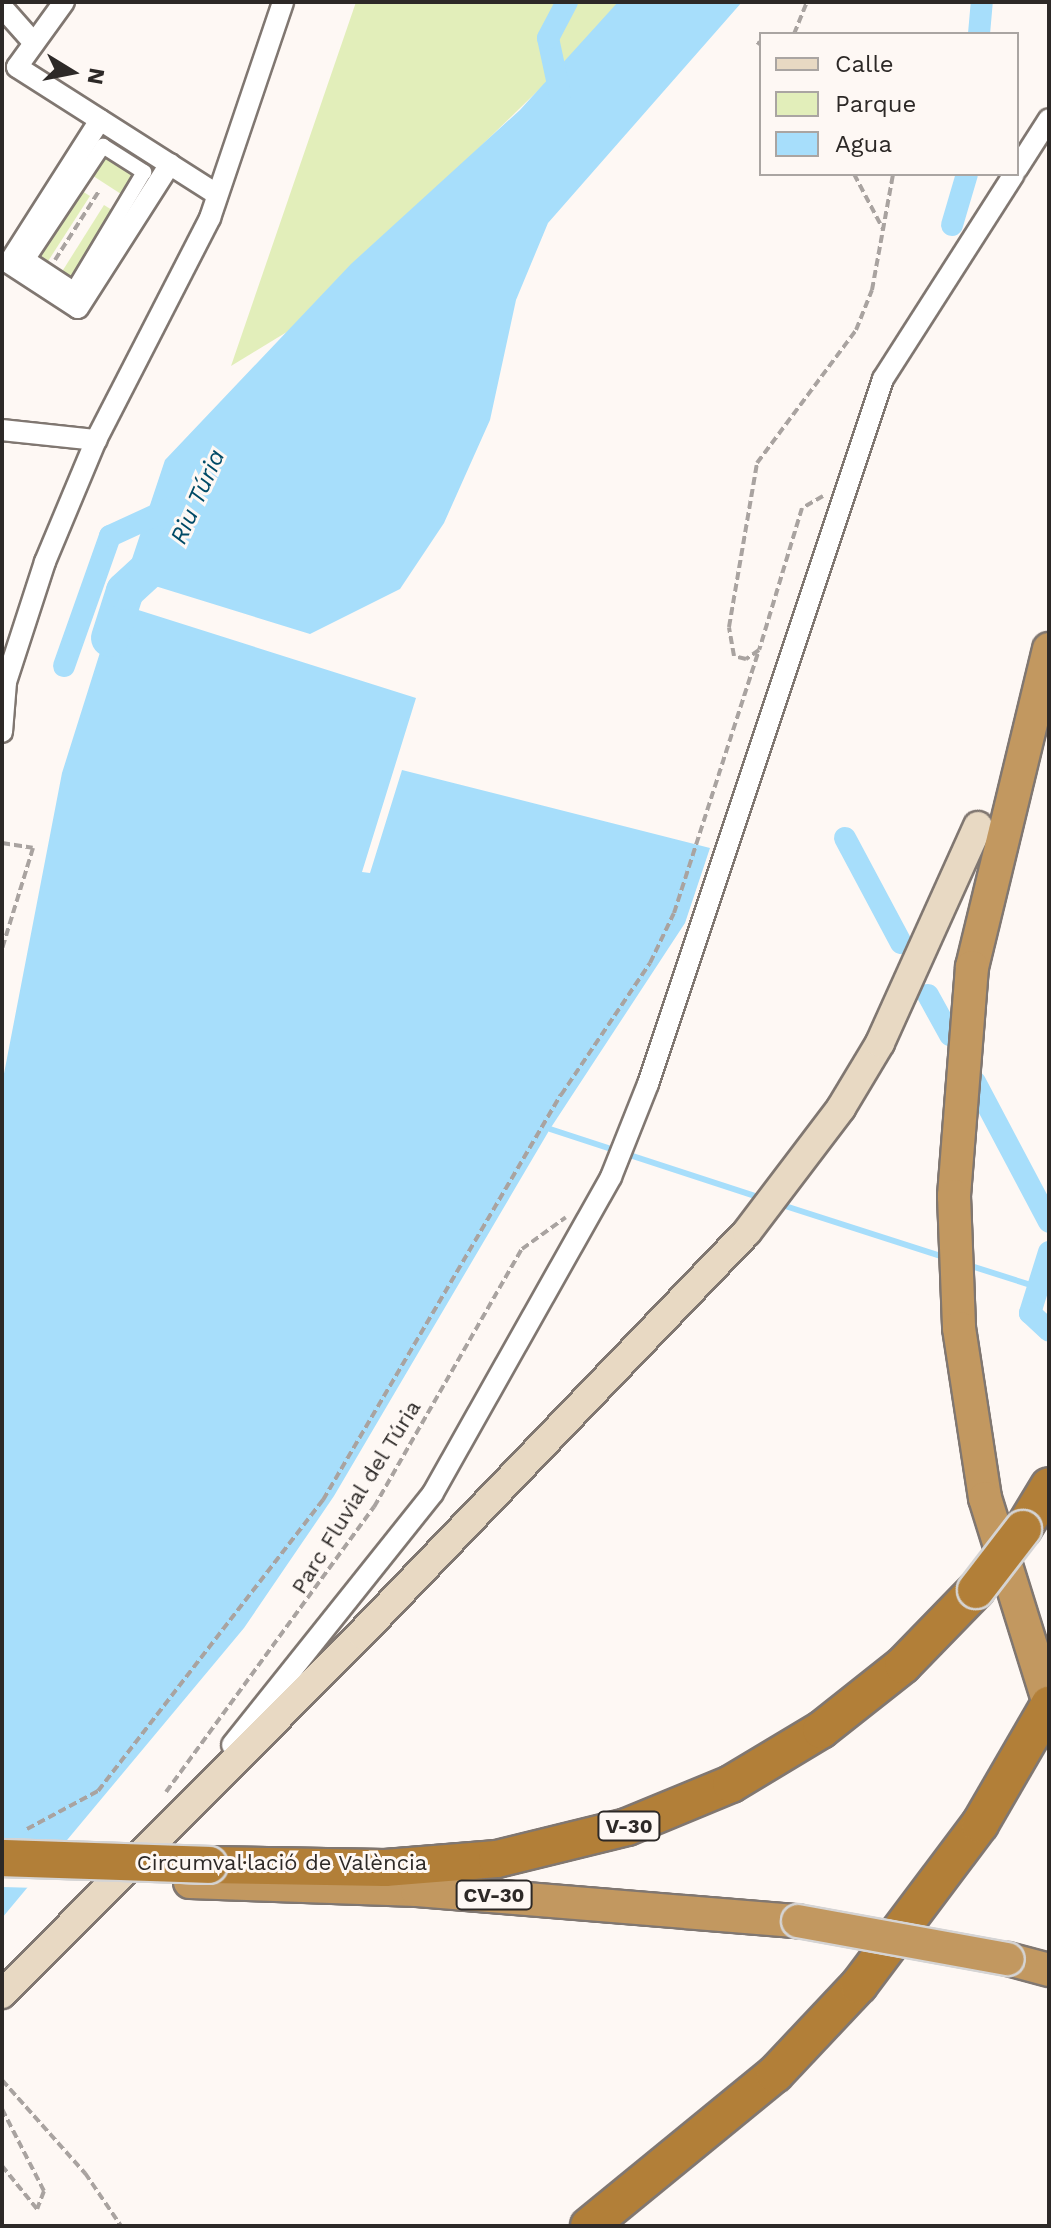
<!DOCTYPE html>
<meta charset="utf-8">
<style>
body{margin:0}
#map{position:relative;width:1051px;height:2228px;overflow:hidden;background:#fef8f4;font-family:"Work Sans",sans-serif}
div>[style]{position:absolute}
.green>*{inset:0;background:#e2eeba}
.water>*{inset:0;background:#a7defb}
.pier>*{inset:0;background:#fef8f4}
.stream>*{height:6px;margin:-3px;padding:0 3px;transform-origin:3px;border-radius:3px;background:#a7defb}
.canal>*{height:22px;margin:-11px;padding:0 11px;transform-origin:11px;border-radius:11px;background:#a7defb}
.river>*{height:38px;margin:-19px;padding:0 19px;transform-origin:19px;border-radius:19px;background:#a7defb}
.path>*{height:4px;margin-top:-2px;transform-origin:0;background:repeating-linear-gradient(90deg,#a9a3a0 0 8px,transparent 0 12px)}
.roads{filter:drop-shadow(2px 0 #807771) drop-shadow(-2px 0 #807771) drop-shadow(0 2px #807771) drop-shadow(0 -2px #807771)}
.pedestrian>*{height:14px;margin:-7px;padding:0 7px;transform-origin:7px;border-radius:7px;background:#fff}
.minor>*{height:20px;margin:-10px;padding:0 10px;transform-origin:10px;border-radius:10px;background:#fff}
.secondary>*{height:28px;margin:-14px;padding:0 14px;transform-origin:14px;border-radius:14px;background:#e8d9c3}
.trunk>*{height:32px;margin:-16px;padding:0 16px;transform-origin:16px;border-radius:16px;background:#c29860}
.motorway>*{height:36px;margin:-18px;padding:0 18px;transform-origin:18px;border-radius:18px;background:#b27f38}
.bridges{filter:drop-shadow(2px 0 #d5d4d4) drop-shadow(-2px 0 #d5d4d4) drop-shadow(0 2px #d5d4d4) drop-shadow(0 -2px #d5d4d4)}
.trunk-bridge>*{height:32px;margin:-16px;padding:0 16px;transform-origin:16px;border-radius:16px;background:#c29860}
.motorway-bridge>*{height:36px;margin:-18px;padding:0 18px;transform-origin:18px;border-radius:18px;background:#b27f38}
span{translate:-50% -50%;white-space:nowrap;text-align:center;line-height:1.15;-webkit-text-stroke:6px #fef8f4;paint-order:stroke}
.shield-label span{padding:2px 6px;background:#fef8f4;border:2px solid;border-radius:6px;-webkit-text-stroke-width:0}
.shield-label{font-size:20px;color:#2d2927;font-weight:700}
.street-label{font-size:22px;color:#2d2927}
.water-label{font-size:24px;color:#004a66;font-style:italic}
.frame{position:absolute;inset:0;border:4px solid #2d2927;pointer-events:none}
.legend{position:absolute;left:759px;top:32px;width:260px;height:144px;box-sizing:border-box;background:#fef8f4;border:2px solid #aaa5a2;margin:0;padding:10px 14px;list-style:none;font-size:24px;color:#2d2927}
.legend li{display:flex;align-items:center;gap:16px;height:40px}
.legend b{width:40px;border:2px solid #aaa5a2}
.north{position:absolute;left:32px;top:32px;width:80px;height:80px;-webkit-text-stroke:6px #fef8f4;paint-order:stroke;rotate:100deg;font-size:22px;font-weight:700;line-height:32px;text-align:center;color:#2d2927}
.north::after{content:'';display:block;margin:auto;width:28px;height:36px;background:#2d2927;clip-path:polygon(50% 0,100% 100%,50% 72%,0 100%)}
</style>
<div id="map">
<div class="green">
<i style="clip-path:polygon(356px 2px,629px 2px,295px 327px,231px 366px)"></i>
<i style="clip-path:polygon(103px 146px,138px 169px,121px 194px,87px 172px)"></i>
<i style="clip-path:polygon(74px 186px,90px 196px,43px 269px,28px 259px)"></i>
<i style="clip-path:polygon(104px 205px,120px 215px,74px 289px,58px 278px)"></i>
</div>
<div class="water">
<i style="clip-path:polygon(618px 2px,742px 2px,548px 223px,516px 300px,490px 420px,444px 523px,400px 589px,310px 634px,126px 577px,165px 460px,351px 264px,520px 110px)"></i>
<i style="clip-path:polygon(120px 589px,131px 592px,126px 612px,132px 608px,416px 698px,362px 872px,370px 873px,402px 770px,710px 848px,685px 923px,550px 1129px,334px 1496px,244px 1628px,2px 1918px,2px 1084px,62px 773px)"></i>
</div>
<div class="pier">
<i style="clip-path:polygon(2px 1840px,76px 1843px,38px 1888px,2px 1887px)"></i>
</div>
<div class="stream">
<i style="left:550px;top:1129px;width:225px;rotate:18.1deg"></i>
<i style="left:779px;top:1204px;width:176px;rotate:17.8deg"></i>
<i style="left:965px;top:1264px;width:72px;rotate:17.7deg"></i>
<i style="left:1043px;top:1289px;width:6px;rotate:18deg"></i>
</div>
<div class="canal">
<i style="left:979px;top:34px;width:32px;rotate:-85deg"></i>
<i style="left:560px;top:94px;width:57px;rotate:-102.1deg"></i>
<i style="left:548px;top:38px;width:41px;rotate:-62.2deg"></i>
<i style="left:952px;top:225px;width:53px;rotate:-73.6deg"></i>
<i style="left:64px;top:666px;width:138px;rotate:-70.5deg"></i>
<i style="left:110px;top:536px;width:67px;rotate:-24.7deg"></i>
<i style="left:845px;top:838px;width:119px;rotate:61.9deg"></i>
<i style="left:928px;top:995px;width:46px;rotate:61.2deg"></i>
<i style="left:975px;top:1082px;width:158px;rotate:62.1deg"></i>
<i style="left:1049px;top:1252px;width:64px;rotate:107.3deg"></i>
<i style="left:1030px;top:1313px;width:26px;rotate:43deg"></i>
</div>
<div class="river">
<i style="left:110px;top:638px;width:49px;rotate:-72.3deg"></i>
<i style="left:125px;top:591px;width:68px;rotate:-42.6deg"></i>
</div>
<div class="path">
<i style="left:794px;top:34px;width:35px;rotate:-68deg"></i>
<i style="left:757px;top:42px;width:5px;rotate:37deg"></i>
<i style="left:854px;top:174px;width:62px;rotate:62.2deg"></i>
<i style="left:55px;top:260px;width:82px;rotate:-57.5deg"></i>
<i style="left:823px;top:496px;width:24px;rotate:150deg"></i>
<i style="left:802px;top:508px;width:148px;rotate:106.8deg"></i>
<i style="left:759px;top:650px;width:16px;rotate:145deg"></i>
<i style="left:746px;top:659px;width:12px;rotate:-166deg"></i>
<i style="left:734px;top:656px;width:29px;rotate:-100deg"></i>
<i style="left:729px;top:627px;width:166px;rotate:-80.3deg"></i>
<i style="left:757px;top:463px;width:166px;rotate:-53.3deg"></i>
<i style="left:856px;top:330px;width:43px;rotate:-68.2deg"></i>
<i style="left:872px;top:290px;width:118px;rotate:-79.7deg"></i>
<i style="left:2px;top:843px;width:31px;rotate:9deg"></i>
<i style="left:33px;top:848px;width:106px;rotate:107.1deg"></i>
<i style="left:166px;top:1792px;width:353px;rotate:-53.9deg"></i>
<i style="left:374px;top:1507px;width:297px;rotate:-60.2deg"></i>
<i style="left:522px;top:1249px;width:54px;rotate:-36deg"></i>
<i style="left:27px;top:1829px;width:81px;rotate:-28.2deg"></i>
<i style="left:98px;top:1791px;width:368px;rotate:-52.3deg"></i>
<i style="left:323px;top:1500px;width:470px;rotate:-59.6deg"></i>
<i style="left:561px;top:1095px;width:159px;rotate:-56deg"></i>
<i style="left:650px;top:963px;width:55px;rotate:-64.4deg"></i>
<i style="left:674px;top:913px;width:276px;rotate:-72.1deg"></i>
<i style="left:2px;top:2080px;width:125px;rotate:48.3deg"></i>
<i style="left:85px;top:2173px;width:64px;rotate:55.8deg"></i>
<i style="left:2px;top:2109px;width:92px;rotate:62.9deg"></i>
<i style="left:44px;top:2191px;width:19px;rotate:111deg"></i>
<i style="left:37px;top:2209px;width:55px;rotate:-129.1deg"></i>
</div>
<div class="roads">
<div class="pedestrian">
<i style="left:103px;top:146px;width:49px;rotate:32.4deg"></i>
<i style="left:144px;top:172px;width:136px;rotate:120.9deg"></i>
<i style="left:74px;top:289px;width:55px;rotate:-146.9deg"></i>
<i style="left:28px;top:259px;width:136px;rotate:-56.4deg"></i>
</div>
<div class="minor">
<i style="left:64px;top:2px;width:80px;rotate:125.9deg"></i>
<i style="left:17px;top:67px;width:235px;rotate:32.5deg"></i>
<i style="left:2px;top:7px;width:48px;rotate:48.4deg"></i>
<i style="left:100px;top:120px;width:169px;rotate:122.5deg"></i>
<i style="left:9px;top:263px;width:82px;rotate:33.1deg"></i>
<i style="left:78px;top:308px;width:171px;rotate:-57.4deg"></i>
<i style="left:1017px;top:169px;width:59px;rotate:-57.4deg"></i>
<i style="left:2px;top:430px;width:95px;rotate:6.1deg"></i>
<i style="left:2px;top:732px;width:50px;rotate:-85.4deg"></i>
<i style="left:6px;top:682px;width:126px;rotate:-72deg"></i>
<i style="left:45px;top:562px;width:132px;rotate:-67.3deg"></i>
<i style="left:96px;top:440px;width:250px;rotate:-62.8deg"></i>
<i style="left:210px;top:218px;width:228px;rotate:-71.3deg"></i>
<i style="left:232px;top:1745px;width:322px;rotate:-51.4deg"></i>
<i style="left:433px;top:1493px;width:363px;rotate:-60.6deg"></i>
<i style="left:611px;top:1177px;width:100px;rotate:-68.3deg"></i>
<i style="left:648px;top:1084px;width:743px;rotate:-71.57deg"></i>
<i style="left:883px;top:379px;width:243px;rotate:-57.4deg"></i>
</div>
<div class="secondary">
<i style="left:2px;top:1994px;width:508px;rotate:-45.08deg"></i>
<i style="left:361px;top:1634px;width:557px;rotate:-46.16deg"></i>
<i style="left:747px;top:1232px;width:156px;rotate:-52.8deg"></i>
<i style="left:841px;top:1108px;width:76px;rotate:-59deg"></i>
<i style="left:880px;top:1043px;width:238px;rotate:-65.7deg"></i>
</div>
<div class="trunk">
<i style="left:1049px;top:649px;width:327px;rotate:103.6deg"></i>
<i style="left:972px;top:967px;width:230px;rotate:94.5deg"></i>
<i style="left:954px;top:1196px;width:132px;rotate:87.8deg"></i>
<i style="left:959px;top:1328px;width:172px;rotate:81.3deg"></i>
<i style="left:985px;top:1498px;width:216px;rotate:72.7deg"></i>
<i style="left:190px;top:1882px;width:227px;rotate:2deg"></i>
<i style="left:417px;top:1890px;width:382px;rotate:4.7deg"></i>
<i style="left:1008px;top:1959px;width:42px;rotate:15deg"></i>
</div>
<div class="motorway">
<i style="left:1023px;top:1529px;width:50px;rotate:-58.8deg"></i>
<i style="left:209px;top:1865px;width:176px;rotate:1deg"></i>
<i style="left:385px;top:1868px;width:112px;rotate:-4.6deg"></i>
<i style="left:497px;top:1859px;width:134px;rotate:-13.8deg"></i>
<i style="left:627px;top:1827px;width:113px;rotate:-22.5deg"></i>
<i style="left:731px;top:1784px;width:105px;rotate:-31deg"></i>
<i style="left:821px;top:1730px;width:105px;rotate:-38.4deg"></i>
<i style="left:903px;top:1665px;width:105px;rotate:-45.8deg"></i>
<i style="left:589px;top:2226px;width:240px;rotate:-39.3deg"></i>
<i style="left:775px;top:2074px;width:122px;rotate:-46.7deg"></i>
<i style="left:859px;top:1985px;width:201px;rotate:-53.1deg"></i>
<i style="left:980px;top:1824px;width:138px;rotate:-59.9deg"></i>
</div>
</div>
<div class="bridges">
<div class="trunk-bridge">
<i style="left:798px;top:1921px;width:213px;rotate:10.3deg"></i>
</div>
<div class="motorway-bridge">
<i style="left:976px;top:1590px;width:77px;rotate:-52.4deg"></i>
<i style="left:2px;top:1858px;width:207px;rotate:1.9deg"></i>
</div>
</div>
<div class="shield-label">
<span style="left:629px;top:1826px">V-30</span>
<span style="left:494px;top:1895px">CV-30</span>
</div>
<div class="street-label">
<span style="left:356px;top:1497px;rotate:-58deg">Parc Fluvial del Túria</span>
<span style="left:282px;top:1863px">Circumval·lació de València</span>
</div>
<div class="water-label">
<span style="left:198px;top:497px;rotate:-66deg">Riu Túria</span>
</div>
<div class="frame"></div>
<ul class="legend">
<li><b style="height:10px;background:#e8d9c3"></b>Calle</li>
<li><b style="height:22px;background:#e2eeba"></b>Parque</li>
<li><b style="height:22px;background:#a7defb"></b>Agua</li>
</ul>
<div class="north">N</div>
</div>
